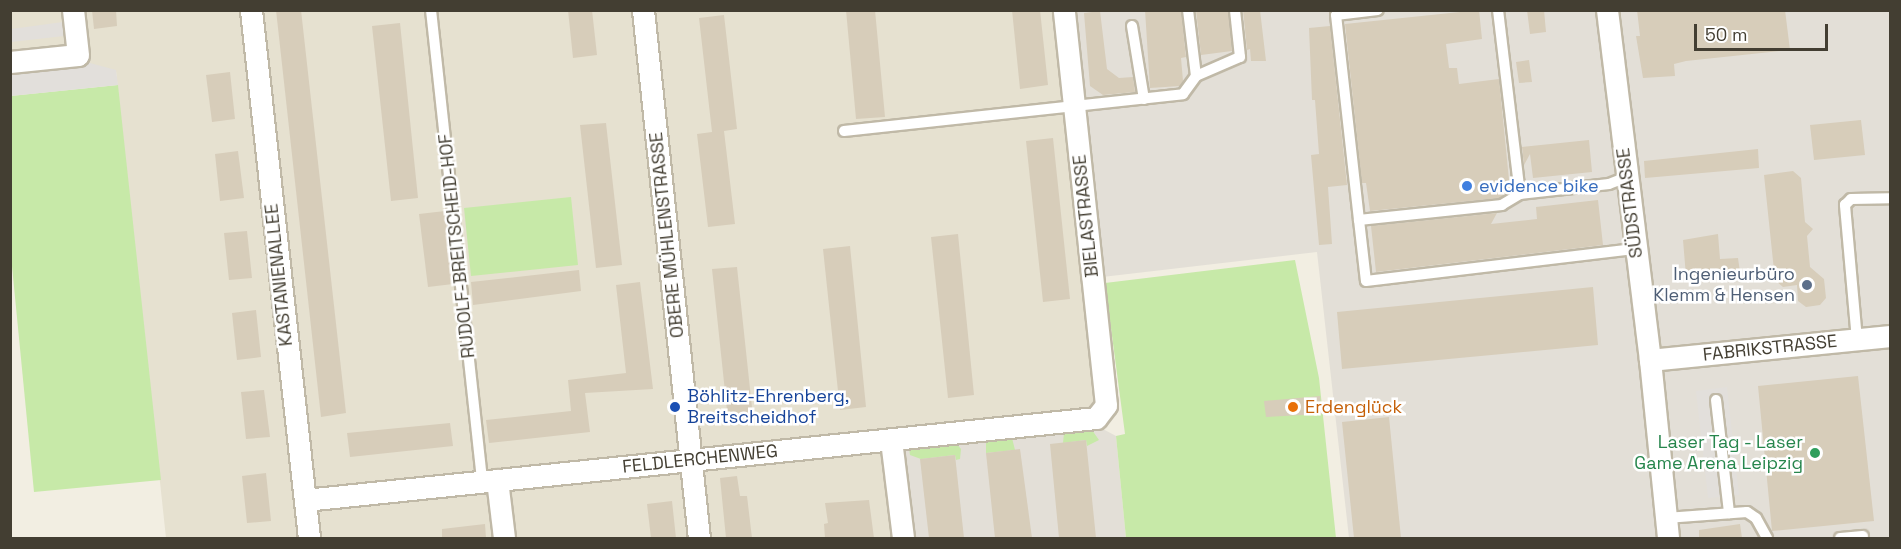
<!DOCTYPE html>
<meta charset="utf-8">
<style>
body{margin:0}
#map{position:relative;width:1901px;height:549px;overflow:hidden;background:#f2eee2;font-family:"Space Grotesk",sans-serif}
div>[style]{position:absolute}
.residential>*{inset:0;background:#e6e1d0}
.industrial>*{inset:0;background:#e3dfd7}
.green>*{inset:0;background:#c7e9a8}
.parking>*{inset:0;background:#e2dfdb}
.building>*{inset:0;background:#d7cdba}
.roads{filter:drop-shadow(2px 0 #c0b9a7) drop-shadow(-2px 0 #c0b9a7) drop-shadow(0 2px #c0b9a7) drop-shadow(0 -2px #c0b9a7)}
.lane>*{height:10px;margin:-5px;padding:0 5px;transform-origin:5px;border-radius:5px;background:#fff}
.street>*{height:21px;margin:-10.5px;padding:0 10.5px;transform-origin:10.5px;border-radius:10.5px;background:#fff}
.dots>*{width:16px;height:16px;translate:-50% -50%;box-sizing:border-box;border:3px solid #fff;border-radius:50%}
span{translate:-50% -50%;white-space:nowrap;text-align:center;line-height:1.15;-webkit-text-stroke:5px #fff;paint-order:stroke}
.shop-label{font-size:18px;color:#366cbe}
.left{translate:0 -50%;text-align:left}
.street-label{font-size:18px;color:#433e32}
.service-label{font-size:18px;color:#4e5e75}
.right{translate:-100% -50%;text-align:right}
.transit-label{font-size:18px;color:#164399}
.food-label{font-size:18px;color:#c56008}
.leisure-label{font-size:18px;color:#27864d}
.frame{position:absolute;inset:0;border:12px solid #433e32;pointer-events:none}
.scale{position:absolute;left:1694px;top:24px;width:134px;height:27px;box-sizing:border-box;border:3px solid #433e32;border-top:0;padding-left:8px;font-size:18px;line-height:21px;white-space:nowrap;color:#433e32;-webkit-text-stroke:4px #fff;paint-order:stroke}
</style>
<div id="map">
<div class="residential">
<i style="clip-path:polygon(10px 11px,1053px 11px,1116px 538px,166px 538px,116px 71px,11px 71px)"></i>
</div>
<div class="industrial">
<i style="clip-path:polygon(1053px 11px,1890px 11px,1890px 538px,1349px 538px,1317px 252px,1085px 279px)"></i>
<i style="clip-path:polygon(1101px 428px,1116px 436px,1126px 538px,910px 538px,900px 453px,904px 449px)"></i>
</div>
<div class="green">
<i style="clip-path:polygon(118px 85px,161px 480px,34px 492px,11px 256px,10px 96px)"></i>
<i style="clip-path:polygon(571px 197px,578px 265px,471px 276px,464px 208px)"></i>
<i style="clip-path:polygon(1295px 260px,1319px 378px,1336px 538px,1126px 538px,1116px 436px,1125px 434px,1105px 283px)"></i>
<i style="clip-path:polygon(1092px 430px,1099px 440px,1087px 446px,1086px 440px,1063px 443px,1064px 433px)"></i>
<i style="clip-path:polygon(1012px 438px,1015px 450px,986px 453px,986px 440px)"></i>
<i style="clip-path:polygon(956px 443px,961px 449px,960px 459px,956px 460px,955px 455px,921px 459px,910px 455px,909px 448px)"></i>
</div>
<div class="parking">
<i style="clip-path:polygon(63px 22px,64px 36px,11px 42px,11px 29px)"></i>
<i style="clip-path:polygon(86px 62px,116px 70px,118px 85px,11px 96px,10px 71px)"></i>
<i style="clip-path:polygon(1727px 387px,1739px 495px,1708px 498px,1696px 391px)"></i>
</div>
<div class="building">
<i style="clip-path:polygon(92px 10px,116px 10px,117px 26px,94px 29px)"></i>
<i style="clip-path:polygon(276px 10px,301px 10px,346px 413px,321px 417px)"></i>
<i style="clip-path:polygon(568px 10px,592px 10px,597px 55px,573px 58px)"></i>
<i style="clip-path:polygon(846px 10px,875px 10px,885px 117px,856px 119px)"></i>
<i style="clip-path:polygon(1012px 10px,1040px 10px,1048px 85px,1020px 89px)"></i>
<i style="clip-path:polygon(1145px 10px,1181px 10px,1186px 57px,1181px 58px,1183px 81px,1180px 86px,1150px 88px)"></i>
<i style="clip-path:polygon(1196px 10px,1228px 10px,1232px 51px,1201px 55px)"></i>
<i style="clip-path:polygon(1243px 10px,1260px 10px,1266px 61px,1251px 61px,1250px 49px,1247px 50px)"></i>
<i style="clip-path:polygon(1479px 10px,1482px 39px,1446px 44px,1449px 68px,1457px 68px,1459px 84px,1499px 79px,1510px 190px,1500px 198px,1370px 211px,1366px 183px,1362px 183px,1345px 24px)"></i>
<i style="clip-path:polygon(1527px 10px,1544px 10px,1546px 32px,1530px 34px)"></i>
<i style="clip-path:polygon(1637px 10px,1785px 10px,1790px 50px,1686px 61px,1674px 64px,1675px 76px,1643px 78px,1636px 36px,1640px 36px)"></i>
<i style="clip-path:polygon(1100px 11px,1107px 69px,1119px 78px,1133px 77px,1135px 92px,1103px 95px,1090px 86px,1084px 13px)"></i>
<i style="clip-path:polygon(724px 15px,737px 129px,724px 131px,735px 224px,708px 227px,697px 134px,712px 132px,699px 18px)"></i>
<i style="clip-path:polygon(400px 23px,418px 198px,391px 201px,372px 26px)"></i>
<i style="clip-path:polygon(1330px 26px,1347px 185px,1328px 187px,1332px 244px,1319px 245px,1311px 155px,1319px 154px,1315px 100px,1312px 100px,1309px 28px)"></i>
<i style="clip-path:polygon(1529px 60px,1532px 82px,1519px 83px,1516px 62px)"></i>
<i style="clip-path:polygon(230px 72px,235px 119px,212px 122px,206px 75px)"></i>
<i style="clip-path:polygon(1861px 120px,1865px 155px,1814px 160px,1810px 125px)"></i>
<i style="clip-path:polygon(606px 123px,622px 265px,596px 268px,580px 125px)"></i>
<i style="clip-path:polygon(1053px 138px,1070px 299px,1043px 302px,1026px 141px)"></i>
<i style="clip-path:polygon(1589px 140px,1592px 172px,1533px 178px,1530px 154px,1524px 165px,1522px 147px)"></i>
<i style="clip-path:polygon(1758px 149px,1759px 168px,1645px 178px,1644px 161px)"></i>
<i style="clip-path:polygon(238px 151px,244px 198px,220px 201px,215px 154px)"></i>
<i style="clip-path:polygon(1793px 171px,1801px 178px,1805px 222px,1813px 229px,1807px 236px,1810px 267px,1824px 279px,1826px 298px,1820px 305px,1806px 307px,1798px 301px,1797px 285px,1783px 287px,1775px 280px,1764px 175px)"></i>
<i style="clip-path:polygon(1598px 200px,1603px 245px,1376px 272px,1371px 226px,1497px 213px,1491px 224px,1537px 219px,1536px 207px)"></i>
<i style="clip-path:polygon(445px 211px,453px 284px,428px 287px,419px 214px)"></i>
<i style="clip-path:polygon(247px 231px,252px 278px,229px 280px,224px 233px)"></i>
<i style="clip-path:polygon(958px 234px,974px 395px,948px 398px,931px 237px)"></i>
<i style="clip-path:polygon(1718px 234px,1720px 259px,1738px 258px,1740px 272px,1686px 276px,1683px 240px)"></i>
<i style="clip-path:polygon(850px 246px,866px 407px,840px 410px,823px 249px)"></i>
<i style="clip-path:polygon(737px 267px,753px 417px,728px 420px,712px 269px)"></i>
<i style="clip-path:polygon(579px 270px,581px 291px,473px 305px,471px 282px)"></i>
<i style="clip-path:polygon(640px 282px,653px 389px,585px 393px,590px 432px,489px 443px,486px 420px,571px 411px,568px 380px,626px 373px,616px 285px)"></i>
<i style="clip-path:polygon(1593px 287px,1598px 345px,1342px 369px,1337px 312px)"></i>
<i style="clip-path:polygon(256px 310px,261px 357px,237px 360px,232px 313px)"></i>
<i style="clip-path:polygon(1858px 376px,1874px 521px,1772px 531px,1758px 386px)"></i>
<i style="clip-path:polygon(264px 390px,270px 437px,246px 439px,241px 392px)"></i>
<i style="clip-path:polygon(1320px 396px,1322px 414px,1266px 417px,1264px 401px)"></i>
<i style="clip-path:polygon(1389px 417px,1401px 538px,1354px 538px,1342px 422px)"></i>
<i style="clip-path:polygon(450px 423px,453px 446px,350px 457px,347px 433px)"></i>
<i style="clip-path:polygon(1086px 440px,1096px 538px,1059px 538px,1050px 444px)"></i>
<i style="clip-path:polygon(1020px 449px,1032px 538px,995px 538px,986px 453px)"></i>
<i style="clip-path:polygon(955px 455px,964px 538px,929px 538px,920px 459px)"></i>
<i style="clip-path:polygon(266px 473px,271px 521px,247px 523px,242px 476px)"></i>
<i style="clip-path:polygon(737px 476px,740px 496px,747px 496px,752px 538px,726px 538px,720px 478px)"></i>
<i style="clip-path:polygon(869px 500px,874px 538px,825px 538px,824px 524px,828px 523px,825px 503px)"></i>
<i style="clip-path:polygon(672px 501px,676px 538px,651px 538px,647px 504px)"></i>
<i style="clip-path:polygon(485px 524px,486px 538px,442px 538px,442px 529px)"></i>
<i style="clip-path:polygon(1740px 524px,1742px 538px,1699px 538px,1699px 530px)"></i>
</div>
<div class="roads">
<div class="lane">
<i style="left:431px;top:10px;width:474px;rotate:83.8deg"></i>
<i style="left:1188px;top:10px;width:66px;rotate:83.1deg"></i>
<i style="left:1498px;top:10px;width:185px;rotate:83.2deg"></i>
<i style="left:1132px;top:26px;width:74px;rotate:80.7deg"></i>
<i style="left:844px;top:131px;width:341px;rotate:-6.2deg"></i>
<i style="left:1183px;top:94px;width:22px;rotate:-54deg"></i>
<i style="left:1196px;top:76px;width:48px;rotate:-23.4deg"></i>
<i style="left:1240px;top:57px;width:47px;rotate:-96.1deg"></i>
<i style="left:1627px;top:177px;width:19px;rotate:159deg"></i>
<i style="left:1609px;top:184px;width:90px;rotate:173.6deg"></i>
<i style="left:1520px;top:194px;width:21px;rotate:149deg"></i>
<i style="left:1502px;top:205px;width:144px;rotate:174deg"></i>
<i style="left:1359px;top:220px;width:61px;rotate:83.5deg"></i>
<i style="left:1366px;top:281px;width:272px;rotate:-6.8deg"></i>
<i style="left:1359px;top:220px;width:206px;rotate:-96.4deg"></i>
<i style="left:1336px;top:15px;width:42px;rotate:-6.8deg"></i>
<i style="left:1857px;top:340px;width:136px;rotate:-95.1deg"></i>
<i style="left:1845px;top:205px;width:8px;rotate:-45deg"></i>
<i style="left:1851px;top:199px;width:39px;rotate:-1deg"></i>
<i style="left:1716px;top:400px;width:114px;rotate:83.4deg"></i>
<i style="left:1666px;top:518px;width:81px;rotate:-4.2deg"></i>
<i style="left:1747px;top:512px;width:11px;rotate:34deg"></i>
<i style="left:1756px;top:518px;width:23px;rotate:61deg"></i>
<i style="left:1840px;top:538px;width:23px;rotate:-5deg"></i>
</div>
<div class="street">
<i style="left:251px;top:10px;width:531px;rotate:83.73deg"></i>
<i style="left:643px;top:10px;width:531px;rotate:83.95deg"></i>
<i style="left:1607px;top:10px;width:353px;rotate:83deg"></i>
<i style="left:1650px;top:360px;width:179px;rotate:84.2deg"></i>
<i style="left:10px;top:62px;width:68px;rotate:-5.9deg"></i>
<i style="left:78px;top:55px;width:45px;rotate:-96.3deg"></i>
<i style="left:1650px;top:360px;width:241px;rotate:-5.7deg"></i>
<i style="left:891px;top:440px;width:99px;rotate:83deg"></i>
<i style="left:497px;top:480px;width:58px;rotate:83.1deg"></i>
<i style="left:305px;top:500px;width:795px;rotate:-5.92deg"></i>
<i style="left:1096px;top:418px;width:16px;rotate:-52deg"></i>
<i style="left:1106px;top:405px;width:397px;rotate:-96.1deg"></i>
</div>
</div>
<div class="dots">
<i style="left:1467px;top:186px;background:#3f7fe0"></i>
<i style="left:1807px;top:285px;background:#5c6f8a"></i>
<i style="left:675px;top:407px;background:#1a4fb4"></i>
<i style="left:1293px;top:407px;background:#e8710a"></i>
<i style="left:1815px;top:453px;background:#2e9e5b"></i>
</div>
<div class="shop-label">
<span class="left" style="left:1479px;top:186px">evidence bike</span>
</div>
<div class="street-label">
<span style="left:1630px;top:203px;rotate:-97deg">SÜDSTRASSE</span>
<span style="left:1086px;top:216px;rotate:-96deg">BIELASTRASSE</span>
<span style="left:667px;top:235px;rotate:-96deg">OBERE MÜHLENSTRASSE</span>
<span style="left:457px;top:246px;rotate:-96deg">RUDOLF-BREITSCHEID-HOF</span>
<span style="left:279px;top:275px;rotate:-96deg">KASTANIENALLEE</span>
<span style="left:1770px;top:348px;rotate:-6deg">FABRIKSTRASSE</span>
<span style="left:700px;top:459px;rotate:-6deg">FELDLERCHENWEG</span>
</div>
<div class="service-label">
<span class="right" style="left:1795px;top:285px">Ingenieurbüro<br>Klemm &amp; Hensen</span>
</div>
<div class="transit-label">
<span class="left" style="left:687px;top:407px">Böhlitz-Ehrenberg,<br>Breitscheidhof</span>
</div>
<div class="food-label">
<span class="left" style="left:1305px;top:407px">Erdenglück</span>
</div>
<div class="leisure-label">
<span class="right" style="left:1803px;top:453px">Laser Tag - Laser<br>Game Arena Leipzig</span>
</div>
<div class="frame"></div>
<div class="scale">50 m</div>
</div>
